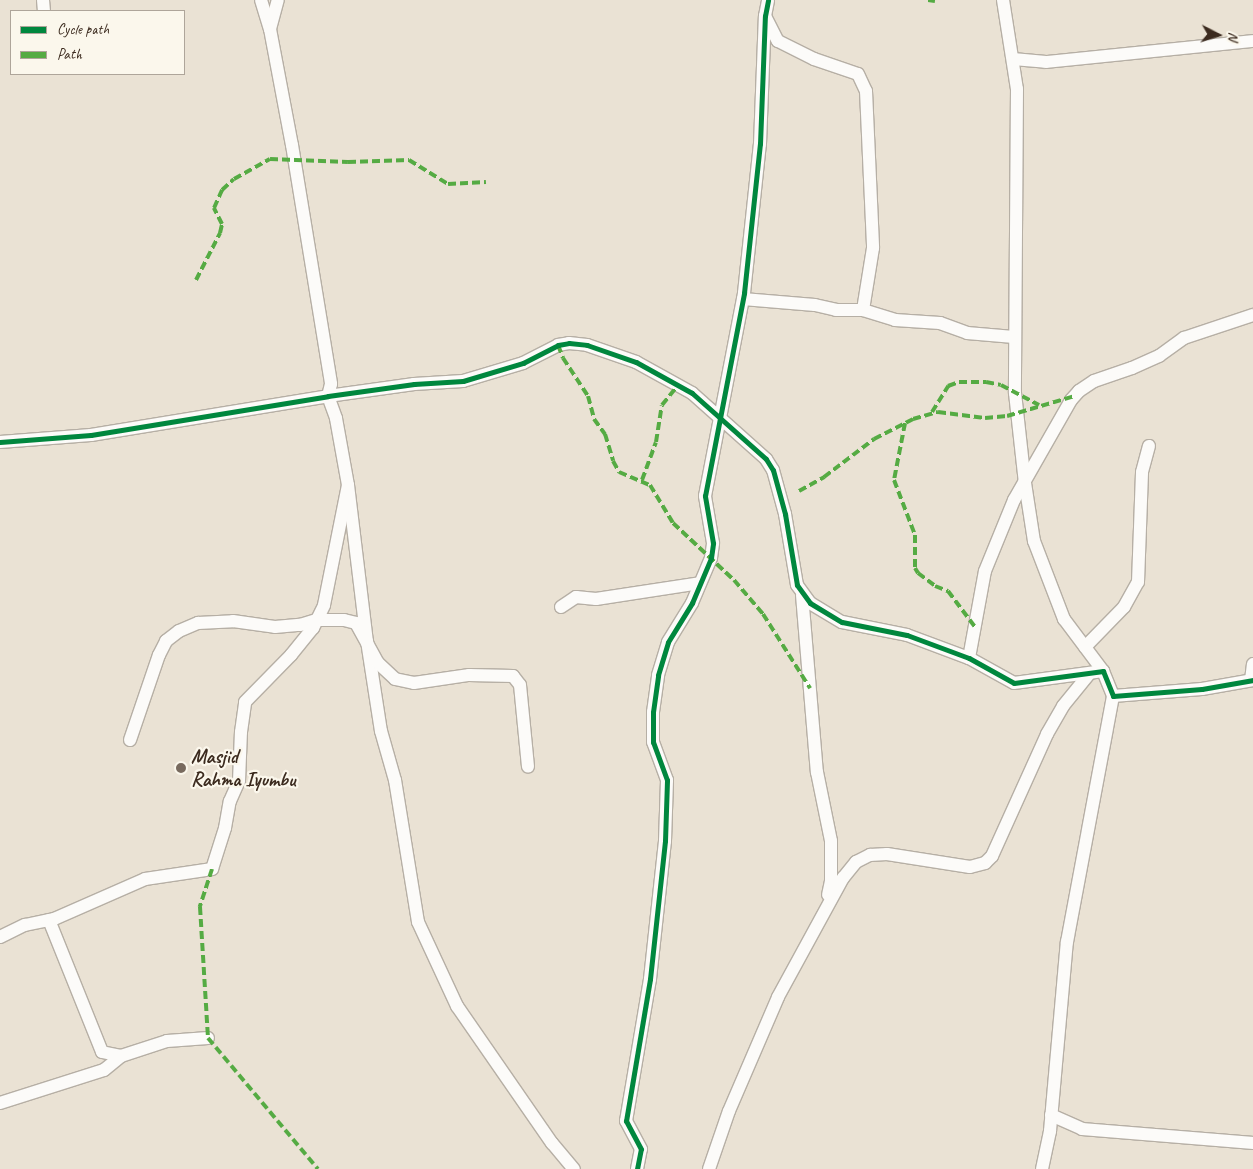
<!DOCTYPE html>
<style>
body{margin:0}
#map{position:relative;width:1253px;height:1169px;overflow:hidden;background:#eae2d4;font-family:Caveat,sans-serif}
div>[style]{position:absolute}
.roads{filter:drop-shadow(1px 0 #b6afa5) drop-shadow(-1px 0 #b6afa5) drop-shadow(0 1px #b6afa5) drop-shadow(0 -1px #b6afa5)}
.street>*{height:12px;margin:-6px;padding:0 6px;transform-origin:6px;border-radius:6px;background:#fcfbf9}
.quiet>*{height:4px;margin-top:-2px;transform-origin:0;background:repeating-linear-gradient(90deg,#55ab43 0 8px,transparent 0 12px)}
.cycleway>*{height:5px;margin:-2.5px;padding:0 2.5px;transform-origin:2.5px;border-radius:2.5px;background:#00873e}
.dots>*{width:14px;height:14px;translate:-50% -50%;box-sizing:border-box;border:2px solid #fbf7ec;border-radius:50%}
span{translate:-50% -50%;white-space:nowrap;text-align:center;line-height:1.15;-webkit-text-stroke:4.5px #fbf7ec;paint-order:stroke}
.poi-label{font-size:20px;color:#3b2a1e;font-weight:700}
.left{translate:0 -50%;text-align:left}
.legend{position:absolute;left:10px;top:10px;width:175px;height:65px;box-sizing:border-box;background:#fbf7ec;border:1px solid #aea59a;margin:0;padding:6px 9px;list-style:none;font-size:15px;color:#3b2a1e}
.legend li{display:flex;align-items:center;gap:10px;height:25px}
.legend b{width:25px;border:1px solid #aea59a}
.north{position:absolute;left:1193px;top:10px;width:50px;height:50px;-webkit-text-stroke:4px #fbf7ec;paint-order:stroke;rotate:95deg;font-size:14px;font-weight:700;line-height:20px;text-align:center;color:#3b2a1e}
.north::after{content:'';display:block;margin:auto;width:18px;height:22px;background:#3b2a1e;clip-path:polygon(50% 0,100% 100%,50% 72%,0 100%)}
</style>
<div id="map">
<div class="roads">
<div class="street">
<i style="left:43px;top:0;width:11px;rotate:85deg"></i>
<i style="left:261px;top:0;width:30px;rotate:73deg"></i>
<i style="left:270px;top:29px;width:118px;rotate:79.3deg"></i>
<i style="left:292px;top:145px;width:242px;rotate:80.7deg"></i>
<i style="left:331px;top:384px;width:12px;rotate:104deg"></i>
<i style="left:1003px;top:0;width:90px;rotate:81.1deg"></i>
<i style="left:1017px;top:89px;width:304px;rotate:90.4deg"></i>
<i style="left:1015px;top:393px;width:91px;rotate:83.7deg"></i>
<i style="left:1025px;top:483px;width:59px;rotate:81.2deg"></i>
<i style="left:1034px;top:541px;width:84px;rotate:69deg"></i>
<i style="left:1064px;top:619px;width:65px;rotate:53.1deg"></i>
<i style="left:765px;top:16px;width:28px;rotate:63deg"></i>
<i style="left:778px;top:41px;width:40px;rotate:26.6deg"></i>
<i style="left:814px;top:59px;width:46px;rotate:18.8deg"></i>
<i style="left:858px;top:74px;width:19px;rotate:65deg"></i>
<i style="left:866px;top:91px;width:157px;rotate:87.4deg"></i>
<i style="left:873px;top:248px;width:63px;rotate:99.2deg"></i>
<i style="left:270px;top:29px;width:30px;rotate:-75deg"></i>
<i style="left:1013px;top:59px;width:33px;rotate:5deg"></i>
<i style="left:1046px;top:62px;width:208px;rotate:-5.8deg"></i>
<i style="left:743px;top:299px;width:72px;rotate:4.8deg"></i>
<i style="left:815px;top:305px;width:22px;rotate:13deg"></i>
<i style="left:836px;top:310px;width:27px"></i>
<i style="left:863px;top:310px;width:34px;rotate:17deg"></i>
<i style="left:895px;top:320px;width:45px;rotate:3.8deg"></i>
<i style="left:940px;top:323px;width:29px;rotate:20deg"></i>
<i style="left:967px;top:333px;width:47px;rotate:4.9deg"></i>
<i style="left:0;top:442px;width:91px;rotate:-4.4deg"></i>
<i style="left:91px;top:435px;width:240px;rotate:-9.3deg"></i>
<i style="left:328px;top:396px;width:87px;rotate:-7.9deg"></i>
<i style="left:414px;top:384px;width:49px;rotate:-3.5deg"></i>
<i style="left:463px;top:381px;width:63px;rotate:-16.7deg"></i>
<i style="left:523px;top:363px;width:39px;rotate:-27deg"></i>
<i style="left:558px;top:345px;width:11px;rotate:-10deg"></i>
<i style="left:569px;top:343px;width:18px;rotate:6deg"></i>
<i style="left:587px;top:345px;width:52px;rotate:19.1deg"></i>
<i style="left:636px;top:362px;width:64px;rotate:29deg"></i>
<i style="left:692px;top:393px;width:99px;rotate:41.7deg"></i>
<i style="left:766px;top:459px;width:13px;rotate:58deg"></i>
<i style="left:773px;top:470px;width:46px;rotate:74.7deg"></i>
<i style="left:785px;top:514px;width:72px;rotate:80.4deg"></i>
<i style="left:797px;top:585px;width:22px;rotate:54deg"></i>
<i style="left:810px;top:603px;width:37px;rotate:31deg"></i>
<i style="left:842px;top:622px;width:66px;rotate:11.3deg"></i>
<i style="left:907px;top:635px;width:66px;rotate:20.4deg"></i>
<i style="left:969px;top:658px;width:51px;rotate:29.1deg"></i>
<i style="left:1014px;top:683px;width:90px;rotate:-7.7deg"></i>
<i style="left:1103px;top:671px;width:27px;rotate:68deg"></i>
<i style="left:1113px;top:696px;width:89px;rotate:-4.5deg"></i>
<i style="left:1202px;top:689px;width:52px;rotate:-10deg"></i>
<i style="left:348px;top:485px;width:157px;rotate:83.1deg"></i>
<i style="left:367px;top:641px;width:91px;rotate:81.2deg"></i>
<i style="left:381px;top:731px;width:51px;rotate:74.1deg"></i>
<i style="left:395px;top:780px;width:144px;rotate:80.8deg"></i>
<i style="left:418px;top:922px;width:93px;rotate:65.1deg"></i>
<i style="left:457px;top:1006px;width:167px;rotate:55.3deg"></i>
<i style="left:552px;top:1143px;width:34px;rotate:50deg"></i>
<i style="left:802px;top:595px;width:178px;rotate:85.2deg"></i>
<i style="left:817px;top:772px;width:70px;rotate:78.5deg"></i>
<i style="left:831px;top:841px;width:40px;rotate:90deg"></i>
<i style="left:831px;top:881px;width:14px;rotate:102deg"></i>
<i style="left:561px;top:607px;width:18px;rotate:-34deg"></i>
<i style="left:576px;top:597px;width:20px;rotate:6deg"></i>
<i style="left:596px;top:599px;width:105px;rotate:-8.7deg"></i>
<i style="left:1085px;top:647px;width:56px;rotate:-45.7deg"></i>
<i style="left:1124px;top:607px;width:29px;rotate:-61deg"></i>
<i style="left:1138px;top:582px;width:110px;rotate:-87.9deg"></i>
<i style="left:1142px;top:472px;width:27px;rotate:-75deg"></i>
<i style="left:969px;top:658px;width:88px;rotate:-79.6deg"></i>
<i style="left:985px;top:571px;width:77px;rotate:-67.8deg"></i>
<i style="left:1014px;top:500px;width:115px;rotate:-60.3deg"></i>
<i style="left:1071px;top:400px;width:12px;rotate:-48deg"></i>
<i style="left:1079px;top:391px;width:18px;rotate:-34deg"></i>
<i style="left:1094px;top:381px;width:40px;rotate:-18.9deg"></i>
<i style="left:1132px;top:368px;width:30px;rotate:-24deg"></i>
<i style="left:1159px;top:356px;width:31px;rotate:-36deg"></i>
<i style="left:1184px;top:338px;width:73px;rotate:-18.4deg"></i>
<i style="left:1251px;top:680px;width:16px;rotate:-83deg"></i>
<i style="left:130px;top:740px;width:90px;rotate:-71.2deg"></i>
<i style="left:159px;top:655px;width:16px;rotate:-63deg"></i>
<i style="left:166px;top:641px;width:16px;rotate:-38deg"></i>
<i style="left:179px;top:631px;width:21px;rotate:-23deg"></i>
<i style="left:198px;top:623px;width:35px;rotate:-3deg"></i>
<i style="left:233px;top:621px;width:42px;rotate:8.1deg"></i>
<i style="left:275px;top:627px;width:25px;rotate:-5deg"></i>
<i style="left:300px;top:625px;width:17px;rotate:-17deg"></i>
<i style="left:316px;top:620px;width:28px"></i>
<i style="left:344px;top:620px;width:12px;rotate:14deg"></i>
<i style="left:356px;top:623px;width:46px;rotate:61.2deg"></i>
<i style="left:378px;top:663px;width:23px;rotate:43deg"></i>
<i style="left:395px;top:679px;width:19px;rotate:12deg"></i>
<i style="left:414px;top:683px;width:56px;rotate:-8.3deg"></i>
<i style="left:469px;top:675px;width:44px;rotate:1.3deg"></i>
<i style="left:513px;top:676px;width:11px;rotate:52deg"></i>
<i style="left:520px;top:685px;width:82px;rotate:84.4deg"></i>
<i style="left:49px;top:920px;width:142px;rotate:68.1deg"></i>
<i style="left:102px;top:1052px;width:19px;rotate:12deg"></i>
<i style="left:121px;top:1056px;width:48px;rotate:-18.1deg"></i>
<i style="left:167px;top:1041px;width:41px;rotate:-4.2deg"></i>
<i style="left:0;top:937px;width:28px;rotate:-26deg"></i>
<i style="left:25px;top:925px;width:30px;rotate:-12deg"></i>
<i style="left:54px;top:919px;width:99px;rotate:-23.7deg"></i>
<i style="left:145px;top:879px;width:68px;rotate:-8.5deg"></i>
<i style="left:212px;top:869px;width:43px;rotate:-72.4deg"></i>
<i style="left:225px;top:828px;width:27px;rotate:-80deg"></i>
<i style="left:230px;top:801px;width:22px;rotate:-66deg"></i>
<i style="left:239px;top:781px;width:49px;rotate:-87.7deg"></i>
<i style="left:241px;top:732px;width:30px;rotate:-82deg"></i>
<i style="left:245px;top:702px;width:66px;rotate:-45.6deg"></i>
<i style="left:291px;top:655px;width:35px;rotate:-51deg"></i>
<i style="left:313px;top:628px;width:25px;rotate:-64deg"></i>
<i style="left:324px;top:605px;width:122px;rotate:-78.7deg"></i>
<i style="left:348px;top:485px;width:68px;rotate:-100.2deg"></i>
<i style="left:336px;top:418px;width:23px;rotate:-110deg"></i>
<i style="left:0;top:1103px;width:109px;rotate:-17.6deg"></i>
<i style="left:104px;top:1070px;width:22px;rotate:-39deg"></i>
<i style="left:1051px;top:1115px;width:34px;rotate:24deg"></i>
<i style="left:1082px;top:1129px;width:172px;rotate:4.7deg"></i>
<i style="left:637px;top:1169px;width:20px;rotate:-79deg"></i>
<i style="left:641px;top:1149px;width:32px;rotate:-118deg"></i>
<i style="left:626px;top:1121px;width:144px;rotate:-80.4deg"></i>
<i style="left:650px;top:979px;width:139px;rotate:-83.8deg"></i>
<i style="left:665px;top:841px;width:61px;rotate:-88.1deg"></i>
<i style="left:667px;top:780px;width:40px;rotate:-110.2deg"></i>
<i style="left:653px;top:742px;width:30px;rotate:-90deg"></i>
<i style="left:653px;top:712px;width:37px;rotate:-82deg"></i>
<i style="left:658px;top:675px;width:34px;rotate:-73deg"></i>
<i style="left:668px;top:642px;width:46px;rotate:-58.4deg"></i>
<i style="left:692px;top:603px;width:49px;rotate:-67.1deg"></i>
<i style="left:711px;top:558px;width:15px;rotate:-82deg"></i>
<i style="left:713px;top:543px;width:48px;rotate:-99.7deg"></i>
<i style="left:705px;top:496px;width:207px;rotate:-79.1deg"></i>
<i style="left:744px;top:293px;width:150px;rotate:-83.9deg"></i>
<i style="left:760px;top:144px;width:128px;rotate:-87.8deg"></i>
<i style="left:765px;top:16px;width:16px;rotate:-79deg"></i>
<i style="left:709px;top:1169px;width:61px;rotate:-71deg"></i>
<i style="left:729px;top:1111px;width:124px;rotate:-66.7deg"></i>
<i style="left:778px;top:997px;width:136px;rotate:-61.4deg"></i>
<i style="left:843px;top:878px;width:21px;rotate:-51deg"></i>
<i style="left:856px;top:862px;width:16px;rotate:-27deg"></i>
<i style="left:870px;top:855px;width:17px;rotate:-3deg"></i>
<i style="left:887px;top:854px;width:84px;rotate:8.9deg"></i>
<i style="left:970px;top:867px;width:16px;rotate:-15deg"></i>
<i style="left:985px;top:863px;width:10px;rotate:-45deg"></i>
<i style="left:992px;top:856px;width:134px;rotate:-65.7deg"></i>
<i style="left:1047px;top:734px;width:32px;rotate:-60deg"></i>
<i style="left:1063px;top:706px;width:41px;rotate:-50.9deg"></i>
<i style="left:1042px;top:1169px;width:39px;rotate:-78deg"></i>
<i style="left:1050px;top:1131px;width:190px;rotate:-84.9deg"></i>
<i style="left:1067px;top:942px;width:250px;rotate:-79.4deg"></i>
</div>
</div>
<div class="quiet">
<i style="left:928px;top:0;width:7px;rotate:8deg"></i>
<i style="left:196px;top:280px;width:53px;rotate:-62.9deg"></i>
<i style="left:220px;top:233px;width:9px;rotate:-77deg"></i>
<i style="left:222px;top:224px;width:18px;rotate:-117deg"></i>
<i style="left:214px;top:208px;width:20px;rotate:-66deg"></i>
<i style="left:222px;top:190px;width:16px;rotate:-43deg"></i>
<i style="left:234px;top:179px;width:41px;rotate:-29.1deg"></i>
<i style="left:270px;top:159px;width:78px;rotate:2.2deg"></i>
<i style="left:348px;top:162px;width:61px;rotate:-1.9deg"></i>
<i style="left:409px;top:160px;width:46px;rotate:31.6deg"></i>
<i style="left:448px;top:184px;width:38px;rotate:-3deg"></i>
<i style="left:558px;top:345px;width:14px;rotate:69deg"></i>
<i style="left:563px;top:358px;width:45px;rotate:56.7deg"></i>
<i style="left:588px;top:396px;width:24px;rotate:75deg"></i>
<i style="left:594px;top:419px;width:19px;rotate:54deg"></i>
<i style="left:605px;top:434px;width:28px;rotate:73deg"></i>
<i style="left:613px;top:461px;width:13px;rotate:61deg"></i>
<i style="left:619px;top:472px;width:34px;rotate:23deg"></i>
<i style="left:650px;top:485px;width:44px;rotate:58.8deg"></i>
<i style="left:673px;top:523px;width:83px;rotate:43.1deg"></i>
<i style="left:734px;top:580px;width:45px;rotate:49.5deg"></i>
<i style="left:763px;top:614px;width:88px;rotate:57.6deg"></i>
<i style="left:932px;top:412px;width:31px;rotate:-58deg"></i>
<i style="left:948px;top:386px;width:12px;rotate:-20deg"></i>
<i style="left:959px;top:382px;width:27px"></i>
<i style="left:986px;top:382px;width:15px;rotate:11deg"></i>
<i style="left:1001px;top:385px;width:43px;rotate:27.8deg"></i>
<i style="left:905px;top:423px;width:58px;rotate:100.9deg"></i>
<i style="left:894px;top:480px;width:59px;rotate:69.1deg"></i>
<i style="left:915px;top:535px;width:33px;rotate:90deg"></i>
<i style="left:915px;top:568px;width:6px;rotate:59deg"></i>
<i style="left:918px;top:573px;width:21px;rotate:37deg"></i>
<i style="left:935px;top:586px;width:14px;rotate:21deg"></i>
<i style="left:948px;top:591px;width:45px;rotate:53.1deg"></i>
<i style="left:642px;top:480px;width:40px;rotate:-69.8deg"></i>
<i style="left:656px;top:442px;width:37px;rotate:-81deg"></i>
<i style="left:662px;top:405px;width:26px;rotate:-51deg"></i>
<i style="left:799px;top:491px;width:29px;rotate:-29deg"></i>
<i style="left:824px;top:477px;width:63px;rotate:-37.2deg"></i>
<i style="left:874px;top:439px;width:44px;rotate:-27.1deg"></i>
<i style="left:913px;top:419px;width:26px;rotate:-16deg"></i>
<i style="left:938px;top:412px;width:47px;rotate:7.3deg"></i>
<i style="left:985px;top:418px;width:22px;rotate:-5deg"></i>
<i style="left:1007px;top:416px;width:71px;rotate:-16.4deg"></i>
<i style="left:212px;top:869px;width:40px;rotate:108deg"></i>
<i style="left:200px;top:907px;width:131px;rotate:86.5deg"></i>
<i style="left:208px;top:1038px;width:171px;rotate:50deg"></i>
</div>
<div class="cycleway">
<i style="left:0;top:442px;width:91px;rotate:-4.4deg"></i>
<i style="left:91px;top:435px;width:240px;rotate:-9.3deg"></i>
<i style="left:328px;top:396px;width:87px;rotate:-7.9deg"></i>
<i style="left:414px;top:384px;width:49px;rotate:-3.5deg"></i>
<i style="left:463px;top:381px;width:63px;rotate:-16.7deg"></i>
<i style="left:523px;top:363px;width:39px;rotate:-27deg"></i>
<i style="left:558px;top:345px;width:11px;rotate:-10deg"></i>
<i style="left:569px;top:343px;width:18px;rotate:6deg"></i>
<i style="left:587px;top:345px;width:52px;rotate:19.1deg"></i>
<i style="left:636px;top:362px;width:64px;rotate:29deg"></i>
<i style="left:692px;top:393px;width:99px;rotate:41.7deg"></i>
<i style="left:766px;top:459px;width:13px;rotate:58deg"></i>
<i style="left:773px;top:470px;width:46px;rotate:74.7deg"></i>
<i style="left:785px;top:514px;width:72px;rotate:80.4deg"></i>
<i style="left:797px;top:585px;width:22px;rotate:54deg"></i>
<i style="left:810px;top:603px;width:37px;rotate:31deg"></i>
<i style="left:842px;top:622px;width:66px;rotate:11.3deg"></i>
<i style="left:907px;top:635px;width:66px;rotate:20.4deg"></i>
<i style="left:969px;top:658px;width:51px;rotate:29.1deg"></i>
<i style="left:1014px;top:683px;width:90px;rotate:-7.7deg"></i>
<i style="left:1103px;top:671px;width:27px;rotate:68deg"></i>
<i style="left:1113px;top:696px;width:89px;rotate:-4.5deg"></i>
<i style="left:1202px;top:689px;width:52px;rotate:-10deg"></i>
<i style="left:637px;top:1169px;width:20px;rotate:-79deg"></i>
<i style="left:641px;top:1149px;width:32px;rotate:-118deg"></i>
<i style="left:626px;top:1121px;width:144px;rotate:-80.4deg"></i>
<i style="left:650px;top:979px;width:139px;rotate:-83.8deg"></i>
<i style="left:665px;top:841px;width:61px;rotate:-88.1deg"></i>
<i style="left:667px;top:780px;width:40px;rotate:-110.2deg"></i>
<i style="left:653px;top:742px;width:30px;rotate:-90deg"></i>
<i style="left:653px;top:712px;width:37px;rotate:-82deg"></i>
<i style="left:658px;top:675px;width:34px;rotate:-73deg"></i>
<i style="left:668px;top:642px;width:46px;rotate:-58.4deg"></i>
<i style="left:692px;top:603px;width:49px;rotate:-67.1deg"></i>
<i style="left:711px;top:558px;width:15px;rotate:-82deg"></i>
<i style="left:713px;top:543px;width:48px;rotate:-99.7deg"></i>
<i style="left:705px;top:496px;width:207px;rotate:-79.1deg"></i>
<i style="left:744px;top:293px;width:150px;rotate:-83.9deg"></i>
<i style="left:760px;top:144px;width:128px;rotate:-87.8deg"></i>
<i style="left:765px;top:16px;width:16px;rotate:-79deg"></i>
</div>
<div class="dots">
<i style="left:181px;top:768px;background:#786a5e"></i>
</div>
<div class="poi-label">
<span class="left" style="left:191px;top:768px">Masjid<br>Rahma Iyumbu</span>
</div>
<ul class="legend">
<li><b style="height:6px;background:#00873e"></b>Cycle path</li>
<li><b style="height:6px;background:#55ab43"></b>Path</li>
</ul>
<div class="north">N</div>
</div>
